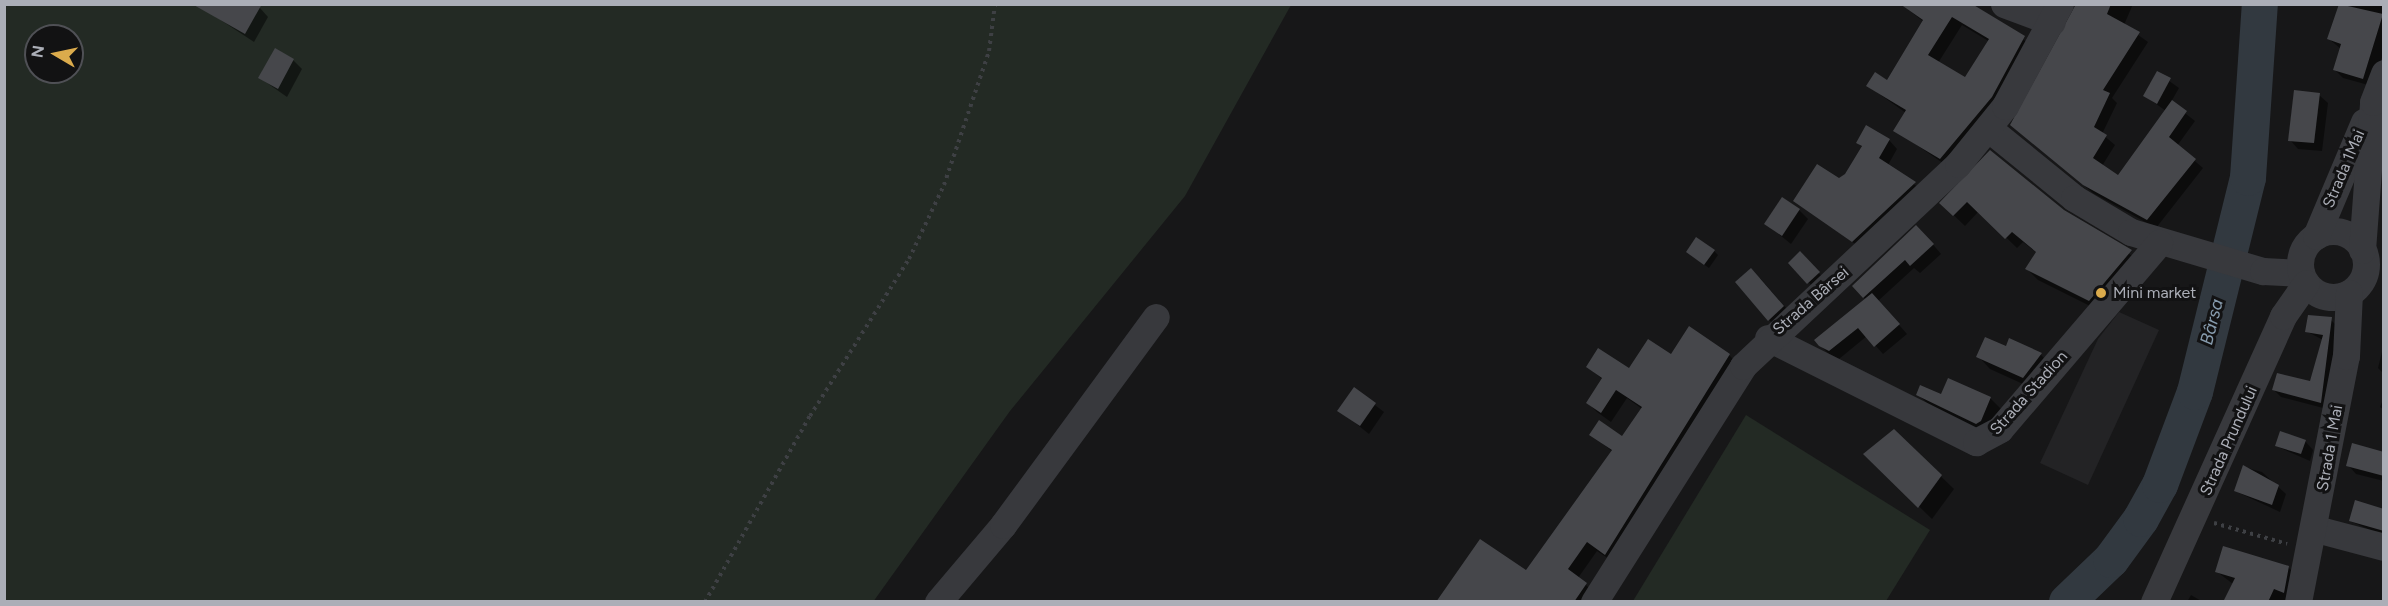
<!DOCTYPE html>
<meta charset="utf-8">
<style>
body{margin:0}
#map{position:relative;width:2388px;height:606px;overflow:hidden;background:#171718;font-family:Figtree,sans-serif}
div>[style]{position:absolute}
.built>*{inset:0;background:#232325}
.green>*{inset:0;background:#232a24}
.shadow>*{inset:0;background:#0007}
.river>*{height:36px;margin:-18px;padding:0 18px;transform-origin:18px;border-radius:18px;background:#323940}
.building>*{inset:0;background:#46474b}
.path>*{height:4px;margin-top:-2px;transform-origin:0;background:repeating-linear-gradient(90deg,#3e4044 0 3px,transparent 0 7.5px)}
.minor>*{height:27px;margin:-13.5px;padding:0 13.5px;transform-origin:13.5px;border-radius:13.5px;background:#38393d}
.minor>.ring{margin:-13.5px;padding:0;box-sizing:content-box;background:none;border:27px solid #38393d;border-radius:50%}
.dots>*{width:16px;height:16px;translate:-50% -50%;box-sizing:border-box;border:3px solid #121213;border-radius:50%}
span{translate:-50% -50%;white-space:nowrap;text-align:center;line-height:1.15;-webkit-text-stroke:6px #121213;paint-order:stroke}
.street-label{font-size:16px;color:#abaeb7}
.poi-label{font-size:16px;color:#abaeb7}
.left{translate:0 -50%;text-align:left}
.water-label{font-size:18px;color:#869bad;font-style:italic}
.frame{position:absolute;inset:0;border:6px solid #abaeb7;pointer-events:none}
.north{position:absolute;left:24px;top:24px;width:60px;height:60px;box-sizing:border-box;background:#121213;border:2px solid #4f5055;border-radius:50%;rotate:279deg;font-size:16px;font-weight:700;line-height:24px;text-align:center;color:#abaeb7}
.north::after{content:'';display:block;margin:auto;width:21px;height:27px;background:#dbab4c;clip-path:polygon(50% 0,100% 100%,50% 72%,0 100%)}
</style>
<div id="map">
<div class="built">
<i style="clip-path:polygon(2119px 312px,2159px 330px,2088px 485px,2040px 463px,2098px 339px)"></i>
</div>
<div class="green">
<i style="clip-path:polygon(evenodd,4px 5px,1291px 5px,1185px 196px,1010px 411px,873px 602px,5px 601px,4px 5px,36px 36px,72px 36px,72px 72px,36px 72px,36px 36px)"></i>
<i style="clip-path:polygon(1746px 415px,1930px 530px,1886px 601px,1633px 601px)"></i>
</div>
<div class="shadow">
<i style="clip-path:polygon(evenodd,1901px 4px,1970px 4px,2033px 46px,1950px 168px,1895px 130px,1906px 113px,1868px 86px,1888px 82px,1924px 22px,1901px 4px,1962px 25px,1990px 42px,1965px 79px,1938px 63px,1962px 25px)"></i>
<i style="clip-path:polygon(2079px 4px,2133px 4px,2124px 25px,2148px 42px,2112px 98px,2117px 103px,2102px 134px,2115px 145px,2102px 166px,2118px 177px,2166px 111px,2145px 96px,2158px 73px,2179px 88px,2171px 102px,2195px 121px,2177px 146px,2203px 168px,2156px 228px,2093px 193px,2012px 125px)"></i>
<i style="clip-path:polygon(2340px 4px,2384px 4px,2384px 52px,2372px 86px,2343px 78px,2335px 70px,2341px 49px,2329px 39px)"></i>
<i style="clip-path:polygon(260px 8px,268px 17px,254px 42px,210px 13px)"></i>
<i style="clip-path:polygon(293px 60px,302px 69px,287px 97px,260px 78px)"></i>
<i style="clip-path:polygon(2319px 95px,2328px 103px,2322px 151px,2298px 149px,2290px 140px)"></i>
<i style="clip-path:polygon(1889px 140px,1897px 149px,1888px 165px,1923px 191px,1862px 249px,1795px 200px,1846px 175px,1863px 148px,1858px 143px)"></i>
<i style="clip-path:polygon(1990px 152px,2063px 212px,2142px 262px,2100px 311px,2038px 280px,2027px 269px,2037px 253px,2023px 242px,2017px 248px,1979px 211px,1965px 226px,1941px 203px)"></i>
<i style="clip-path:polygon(1799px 210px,1808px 219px,1791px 244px,1766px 224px)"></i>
<i style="clip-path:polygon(1925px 235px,1941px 254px,1920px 273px,1914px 268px,1878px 301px,1907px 334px,1883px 354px,1867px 336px,1839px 359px,1829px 354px,1820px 345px,1866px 300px,1854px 286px)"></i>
<i style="clip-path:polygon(1714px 251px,1718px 255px,1709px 268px,1692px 256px)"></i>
<i style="clip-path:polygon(1800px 253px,1827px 282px,1817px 291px,1790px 263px)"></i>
<i style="clip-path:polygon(1760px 278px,1792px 315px,1778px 328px,1769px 320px)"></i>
<i style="clip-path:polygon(2328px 317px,2335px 324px,2337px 362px,2327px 409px,2281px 397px,2274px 390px,2312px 383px,2323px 340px,2306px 331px)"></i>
<i style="clip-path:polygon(2384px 344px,2384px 374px,2378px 368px)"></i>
<i style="clip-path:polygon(1729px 355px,1739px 365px,1615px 563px,1597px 551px,1578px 578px,1596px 594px,1591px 602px,1438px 602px,1527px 572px,1613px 452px,1591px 434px,1622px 438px,1642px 409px,1627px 398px,1611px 422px,1597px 412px,1588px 403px,1603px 380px,1588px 367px,1629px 370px,1671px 356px)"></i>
<i style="clip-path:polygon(2041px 355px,2053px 367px,2036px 390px,1990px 369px,1978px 356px)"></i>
<i style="clip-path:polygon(1354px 389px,1384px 412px,1369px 434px,1339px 410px)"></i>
<i style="clip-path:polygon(1918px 394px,1990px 398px,2003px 411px,1989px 436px,1931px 407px)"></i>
<i style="clip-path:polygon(2384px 397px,2384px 410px,2380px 407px)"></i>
<i style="clip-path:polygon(1894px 431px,1954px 489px,1932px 519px,1865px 454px)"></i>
<i style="clip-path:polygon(2305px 441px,2313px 450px,2310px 461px,2276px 446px)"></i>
<i style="clip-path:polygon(2384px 446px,2384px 481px,2356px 474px,2348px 465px,2381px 453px)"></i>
<i style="clip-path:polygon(2244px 467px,2262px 472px,2286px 494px,2280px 512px,2235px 491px)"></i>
<i style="clip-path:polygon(2384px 510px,2384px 536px,2350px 521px)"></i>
<i style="clip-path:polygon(2288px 567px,2300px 579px,2285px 602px,2232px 602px,2233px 584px,2216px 571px)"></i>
<i style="clip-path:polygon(2191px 595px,2203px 602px,2187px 602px)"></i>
</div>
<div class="river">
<i style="left:2067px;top:602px;width:61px;rotate:-43.7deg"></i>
<i style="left:2111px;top:560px;width:51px;rotate:-53.8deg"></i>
<i style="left:2141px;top:519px;width:39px;rotate:-61deg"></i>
<i style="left:2160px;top:485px;width:99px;rotate:-69.4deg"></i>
<i style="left:2195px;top:392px;width:220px;rotate:-76.1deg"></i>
<i style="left:2248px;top:178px;width:174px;rotate:-86.1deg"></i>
</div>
<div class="building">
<i style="clip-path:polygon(192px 4px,262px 4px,245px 34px)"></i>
<i style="clip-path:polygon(evenodd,1900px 4px,1972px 4px,2025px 36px,1992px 97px,1940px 159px,1893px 131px,1906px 110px,1866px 86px,1875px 72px,1887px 80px,1923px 20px,1900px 4px,1952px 17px,1989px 39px,1965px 77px,1928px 55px,1952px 17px)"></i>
<i style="clip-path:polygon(2076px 4px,2111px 4px,2107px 14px,2140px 32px,2103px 90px,2110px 93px,2094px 127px,2107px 135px,2093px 158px,2118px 175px,2172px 100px,2187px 111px,2169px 137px,2196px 159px,2147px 220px,2083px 185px,2010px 125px)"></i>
<i style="clip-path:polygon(2339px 4px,2383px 14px,2363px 79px,2333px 70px,2341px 44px,2327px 39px)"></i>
<i style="clip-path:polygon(275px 48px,294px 59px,278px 89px,258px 78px)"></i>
<i style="clip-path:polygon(2157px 71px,2171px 78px,2157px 104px,2143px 96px)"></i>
<i style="clip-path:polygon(2294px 90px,2320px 93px,2314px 143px,2288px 141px)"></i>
<i style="clip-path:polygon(1866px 125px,1890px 139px,1879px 158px,1916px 182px,1852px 242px,1793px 201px,1817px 164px,1839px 178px,1845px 174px,1862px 146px,1856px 143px)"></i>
<i style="clip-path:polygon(1990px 150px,2064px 210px,2132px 250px,2089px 301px,2025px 269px,2036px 252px,2012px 232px,2005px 239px,1967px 202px,1953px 216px,1939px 203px)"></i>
<i style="clip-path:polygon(1782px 197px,1800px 209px,1782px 236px,1764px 224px)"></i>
<i style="clip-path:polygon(1916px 225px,1934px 244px,1910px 266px,1905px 260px,1863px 298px,1852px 286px)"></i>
<i style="clip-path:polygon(1696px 237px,1715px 250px,1704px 265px,1686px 252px)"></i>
<i style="clip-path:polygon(1800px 251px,1820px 272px,1807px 284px,1788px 263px)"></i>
<i style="clip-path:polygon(1751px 268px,1784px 306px,1768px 321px,1735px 282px)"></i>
<i style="clip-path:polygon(1872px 293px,1900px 324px,1874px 347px,1858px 328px,1829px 351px,1819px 346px,1814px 340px)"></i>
<i style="clip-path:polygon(2308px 315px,2332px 317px,2321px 403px,2272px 390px,2277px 373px,2310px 381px,2323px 335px,2305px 332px)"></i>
<i style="clip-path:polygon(1689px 326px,1730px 354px,1605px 555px,1587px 542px,1568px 569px,1587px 583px,1574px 602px,1436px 602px,1480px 539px,1526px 570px,1612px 450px,1589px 435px,1599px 420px,1622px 436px,1642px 407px,1616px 390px,1601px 413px,1586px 403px,1602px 378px,1586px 367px,1598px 348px,1629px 368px,1648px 339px,1671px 354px)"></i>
<i style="clip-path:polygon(1985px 337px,2006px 346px,2009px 338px,2042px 353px,2023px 378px,1976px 357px)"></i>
<i style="clip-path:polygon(1948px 378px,1991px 397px,1981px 421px,1976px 424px,1916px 395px,1920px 385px,1941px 394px)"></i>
<i style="clip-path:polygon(1354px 387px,1376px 403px,1360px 426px,1337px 411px)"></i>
<i style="clip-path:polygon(1894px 429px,1942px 475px,1918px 508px,1863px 454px)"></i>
<i style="clip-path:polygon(2280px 431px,2306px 440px,2301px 454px,2275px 446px)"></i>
<i style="clip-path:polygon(2352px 443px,2384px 452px,2384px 476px,2346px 466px)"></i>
<i style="clip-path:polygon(2243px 465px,2279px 485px,2272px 505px,2234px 491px)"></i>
<i style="clip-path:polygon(2355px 500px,2384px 509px,2384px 531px,2349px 521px)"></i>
<i style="clip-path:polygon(2223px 546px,2289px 566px,2284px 593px,2274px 589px,2268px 602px,2223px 602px,2235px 578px,2215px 572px)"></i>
</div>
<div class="path">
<i style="left:2214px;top:523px;width:76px;rotate:16deg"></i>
<i style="left:705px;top:602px;width:214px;rotate:-60.6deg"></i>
<i style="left:810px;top:416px;width:186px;rotate:-57.8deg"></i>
<i style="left:909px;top:259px;width:82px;rotate:-64.7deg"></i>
<i style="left:944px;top:185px;width:141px;rotate:-71.4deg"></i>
<i style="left:989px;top:51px;width:47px;rotate:-82.7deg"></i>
</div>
<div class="minor">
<i style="left:2004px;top:4px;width:51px;rotate:20.6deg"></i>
<i style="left:1988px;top:128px;width:111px;rotate:39.1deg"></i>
<i style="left:2074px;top:198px;width:66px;rotate:30.8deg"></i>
<i style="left:2131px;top:232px;width:138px;rotate:16.5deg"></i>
<i style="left:2263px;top:271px;width:38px;rotate:3deg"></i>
<i class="ring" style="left:2300px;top:231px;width:39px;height:39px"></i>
<i style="left:2316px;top:236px;width:124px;rotate:-67.2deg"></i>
<i style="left:2362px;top:250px;width:148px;rotate:-85.7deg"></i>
<i style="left:2373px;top:102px;width:31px;rotate:-69deg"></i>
<i style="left:1768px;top:338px;width:233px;rotate:26.6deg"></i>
<i style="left:1976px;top:442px;width:27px;rotate:-28deg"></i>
<i style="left:2000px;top:429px;width:245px;rotate:-49.5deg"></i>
<i style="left:2316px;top:529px;width:70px;rotate:14.8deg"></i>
<i style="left:938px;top:602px;width:101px;rotate:-49.8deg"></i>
<i style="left:1003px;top:525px;width:258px;rotate:-53.7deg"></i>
<i style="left:1594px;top:602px;width:279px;rotate:-57.7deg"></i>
<i style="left:1743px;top:366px;width:295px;rotate:-43.2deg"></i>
<i style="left:1958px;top:164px;width:75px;rotate:-51deg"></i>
<i style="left:2005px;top:106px;width:116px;rotate:-61.7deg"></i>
<i style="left:2154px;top:602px;width:314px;rotate:-65.7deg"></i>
<i style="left:2283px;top:316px;width:40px;rotate:-55.1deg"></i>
<i style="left:2298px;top:602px;width:251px;rotate:-79deg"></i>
<i style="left:2346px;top:356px;width:63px;rotate:-87.3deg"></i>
</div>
<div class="dots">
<i style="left:2101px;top:293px;background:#dbab4c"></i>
</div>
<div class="street-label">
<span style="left:2344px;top:169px;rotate:-67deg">Strada 1Mai</span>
<span style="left:1811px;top:301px;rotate:-41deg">Strada Bârsei</span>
<span style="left:2029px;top:393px;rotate:-48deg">Strada Stadion</span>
<span style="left:2229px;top:441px;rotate:-66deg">Strada Prundului</span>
<span style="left:2330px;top:448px;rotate:-80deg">Strada 1 Mai</span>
</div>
<div class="poi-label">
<span class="left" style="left:2113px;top:293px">Mini market</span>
</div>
<div class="water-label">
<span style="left:2212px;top:322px;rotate:-76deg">Bârsa</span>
</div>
<div class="frame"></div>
<div class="north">N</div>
</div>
